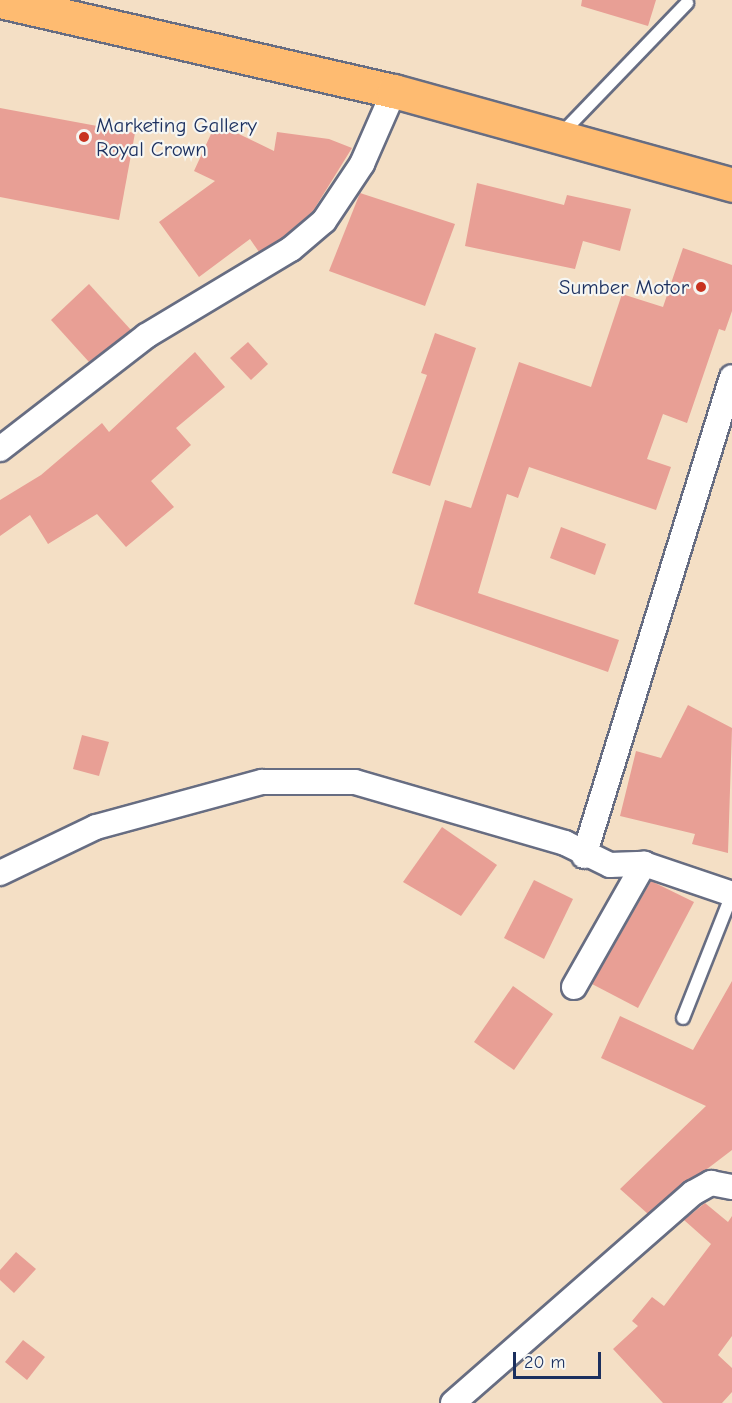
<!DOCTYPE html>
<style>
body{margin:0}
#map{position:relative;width:732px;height:1403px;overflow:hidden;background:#f4dfc5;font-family:"Comic Neue",sans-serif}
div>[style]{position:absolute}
.building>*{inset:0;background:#e89f95}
.roads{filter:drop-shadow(2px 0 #676d82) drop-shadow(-2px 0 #676d82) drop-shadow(0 2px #676d82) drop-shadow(0 -2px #676d82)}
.lane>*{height:12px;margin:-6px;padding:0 6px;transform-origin:6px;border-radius:6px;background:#fff}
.street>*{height:24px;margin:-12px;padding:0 12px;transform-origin:12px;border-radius:12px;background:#fff}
.highway>*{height:33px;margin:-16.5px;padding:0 16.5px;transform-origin:16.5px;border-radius:16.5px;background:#febb71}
.dots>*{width:16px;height:16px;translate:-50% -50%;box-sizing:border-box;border:3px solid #f6f6f2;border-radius:50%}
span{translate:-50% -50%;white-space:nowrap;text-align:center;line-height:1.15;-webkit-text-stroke:4.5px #f6f6f2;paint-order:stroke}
.poi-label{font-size:21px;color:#1b2f5e}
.left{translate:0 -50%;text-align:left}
.right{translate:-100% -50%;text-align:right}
.scale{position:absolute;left:513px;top:1352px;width:88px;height:27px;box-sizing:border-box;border:3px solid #1b2f5e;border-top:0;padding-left:8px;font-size:18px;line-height:21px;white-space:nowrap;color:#1b2f5e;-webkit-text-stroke:4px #f6f6f2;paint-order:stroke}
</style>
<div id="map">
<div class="building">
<i style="clip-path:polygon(582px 0,656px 0,648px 26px,581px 6px)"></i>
<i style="clip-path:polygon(0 108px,135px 133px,119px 220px,0 197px)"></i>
<i style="clip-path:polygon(216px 123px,274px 151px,277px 132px,329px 139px,352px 148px,313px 211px,283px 237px,259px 252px,250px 239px,199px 277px,159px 222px,215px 181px,194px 171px)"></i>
<i style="clip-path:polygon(477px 183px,564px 205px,567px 195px,631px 209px,620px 251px,583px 241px,575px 269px,465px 246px)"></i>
<i style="clip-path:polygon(360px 193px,455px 224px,425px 306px,329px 271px)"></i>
<i style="clip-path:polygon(683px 248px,732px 265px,732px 311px,725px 331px,719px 329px,687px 423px,663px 414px,647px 459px,671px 467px,656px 510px,529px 467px,518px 498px,507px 494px,478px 593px,619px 640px,608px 672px,414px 604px,445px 500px,471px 508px,519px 362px,591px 387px,622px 294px,663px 307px)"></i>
<i style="clip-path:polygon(89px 284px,131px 330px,89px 362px,51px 320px)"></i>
<i style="clip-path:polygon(435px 333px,476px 348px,430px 486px,392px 473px,427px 375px,421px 373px)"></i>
<i style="clip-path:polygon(248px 342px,268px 364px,251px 380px,230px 358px)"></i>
<i style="clip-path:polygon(195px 352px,225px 387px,176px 428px,191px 445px,151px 481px,174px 507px,126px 547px,97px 514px,48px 544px,30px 515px,0 536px,0 500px,41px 475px,102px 423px,109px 432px)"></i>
<i style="clip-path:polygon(561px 527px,606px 544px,595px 575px,550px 558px)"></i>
<i style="clip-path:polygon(688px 705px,732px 728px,728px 853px,692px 844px,695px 834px,620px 816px,636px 751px,661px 758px)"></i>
<i style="clip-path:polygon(82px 735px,109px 742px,99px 776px,73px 769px)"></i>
<i style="clip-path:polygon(442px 827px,497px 865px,461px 916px,403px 882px)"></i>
<i style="clip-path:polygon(534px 880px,573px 899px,544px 959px,504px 938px)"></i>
<i style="clip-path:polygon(651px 881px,694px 902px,638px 1008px,592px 984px)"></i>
<i style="clip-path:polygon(732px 981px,732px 1150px,648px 1214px,620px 1189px,706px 1106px,601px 1058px,620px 1016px,693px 1050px)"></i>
<i style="clip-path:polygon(513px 986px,553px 1014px,514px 1070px,474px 1042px)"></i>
<i style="clip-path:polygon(705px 1203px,728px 1222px,732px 1216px,732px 1336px,718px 1355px,732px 1368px,732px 1392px,722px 1403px,663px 1403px,613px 1349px,638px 1326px,632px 1321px,652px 1297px,664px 1306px,711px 1244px,684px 1220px)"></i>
<i style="clip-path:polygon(16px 1252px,36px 1269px,14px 1293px,0 1280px,0 1270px)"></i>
<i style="clip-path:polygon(23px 1340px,45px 1357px,27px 1380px,5px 1362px)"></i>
</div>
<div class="roads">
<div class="lane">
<i style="left:561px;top:134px;width:182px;rotate:-46.1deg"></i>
<i style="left:683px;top:1018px;width:133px;rotate:-68.4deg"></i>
</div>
<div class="street">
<i style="left:0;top:449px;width:185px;rotate:-37.7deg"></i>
<i style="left:146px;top:336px;width:169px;rotate:-31deg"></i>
<i style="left:291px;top:249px;width:43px;rotate:-40.3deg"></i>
<i style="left:324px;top:221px;width:69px;rotate:-56.3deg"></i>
<i style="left:362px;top:164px;width:80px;rotate:-66.3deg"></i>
<i style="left:584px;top:856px;width:501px;rotate:-72.83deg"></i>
<i style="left:0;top:873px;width:106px;rotate:-25.6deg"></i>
<i style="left:96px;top:827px;width:172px;rotate:-15.2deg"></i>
<i style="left:262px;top:782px;width:93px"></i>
<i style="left:355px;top:782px;width:219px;rotate:16.2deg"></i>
<i style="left:565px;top:843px;width:50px;rotate:26.1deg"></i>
<i style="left:610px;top:865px;width:34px;rotate:-2deg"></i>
<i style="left:644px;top:864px;width:93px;rotate:18.8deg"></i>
<i style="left:574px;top:987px;width:142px;rotate:-60.4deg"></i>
<i style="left:453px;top:1403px;width:319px;rotate:-41.2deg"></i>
<i style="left:693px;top:1193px;width:21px;rotate:-29deg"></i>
<i style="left:711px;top:1183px;width:21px;rotate:11deg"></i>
</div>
<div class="highway">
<i style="left:0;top:1px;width:404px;rotate:12.9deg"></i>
<i style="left:394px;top:91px;width:351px;rotate:15.5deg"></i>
</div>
</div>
<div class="dots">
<i style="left:84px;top:137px;background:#c8321e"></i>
<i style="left:701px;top:287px;background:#c8321e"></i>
</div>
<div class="poi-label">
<span class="left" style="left:96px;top:137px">Marketing Gallery<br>Royal Crown</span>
<span class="right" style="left:689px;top:287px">Sumber Motor</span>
</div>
<div class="scale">20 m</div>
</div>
